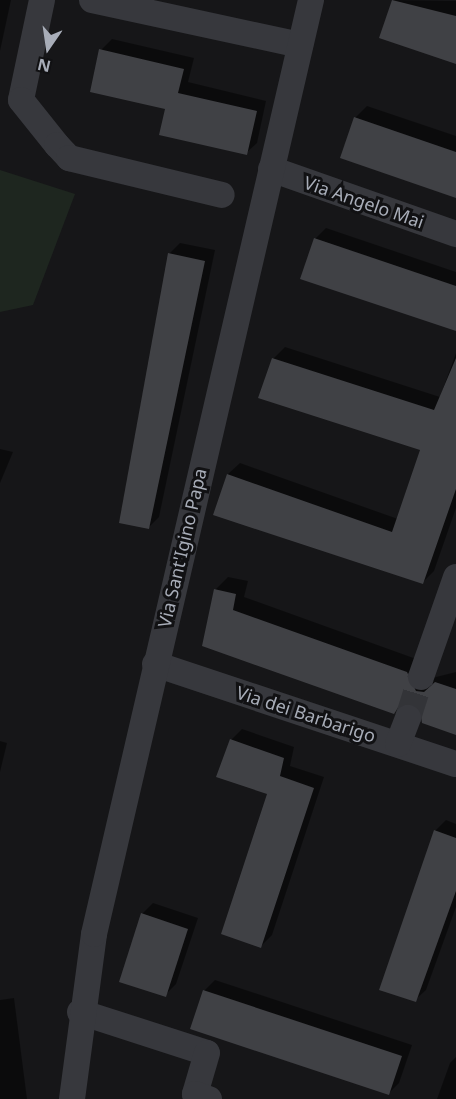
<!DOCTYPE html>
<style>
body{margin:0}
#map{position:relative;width:456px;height:1099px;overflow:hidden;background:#161618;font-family:"Noto Sans",sans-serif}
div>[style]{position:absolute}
.green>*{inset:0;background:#1e261f}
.shadow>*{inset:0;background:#0007}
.building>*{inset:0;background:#404145}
.street-tunnel>*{height:26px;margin-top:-13px;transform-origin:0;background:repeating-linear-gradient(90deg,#333438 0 26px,transparent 0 39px)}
.street>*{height:26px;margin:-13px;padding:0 13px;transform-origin:13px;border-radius:13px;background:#37383d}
span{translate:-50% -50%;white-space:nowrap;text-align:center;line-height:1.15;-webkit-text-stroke:6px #111113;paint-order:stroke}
.street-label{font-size:18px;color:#a8adb8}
.north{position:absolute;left:18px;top:18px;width:60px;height:60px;-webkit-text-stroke:4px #111113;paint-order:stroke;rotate:193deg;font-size:16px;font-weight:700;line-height:24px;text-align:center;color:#a8adb8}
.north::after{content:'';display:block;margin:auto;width:21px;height:27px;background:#a8adb8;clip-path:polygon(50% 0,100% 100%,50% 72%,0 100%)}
</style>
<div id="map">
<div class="green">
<i style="clip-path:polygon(0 170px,75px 194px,33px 305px,0 312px)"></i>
</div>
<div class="shadow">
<i style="clip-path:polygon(0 0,11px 0,0 51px)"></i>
<i style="clip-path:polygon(393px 0,456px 1px,456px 63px,381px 37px)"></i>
<i style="clip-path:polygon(112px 39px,194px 58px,188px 82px,266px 101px,257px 143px,246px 153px,101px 50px)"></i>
<i style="clip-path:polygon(367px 106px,456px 136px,456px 197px,342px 157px,356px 117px)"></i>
<i style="clip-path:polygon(326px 228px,456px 272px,456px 329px,315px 239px)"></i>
<i style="clip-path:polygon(180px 243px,215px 250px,159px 517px,149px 527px,169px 254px)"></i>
<i style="clip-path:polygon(285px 347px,440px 397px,456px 353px,456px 508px,434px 571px,422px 583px,215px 514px,228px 474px,240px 463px,398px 519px,422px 449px,273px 359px)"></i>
<i style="clip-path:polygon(0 449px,13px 452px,0 483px)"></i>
<i style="clip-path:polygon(228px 577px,248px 581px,244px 597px,419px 660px,428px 679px,456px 672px,456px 734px,413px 702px,393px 712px,204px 645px,216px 589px)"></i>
<i style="clip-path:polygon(242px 729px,294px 747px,290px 766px,324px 777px,272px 935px,261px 946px,269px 793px,231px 740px)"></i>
<i style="clip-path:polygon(0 741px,7px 743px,0 772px)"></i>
<i style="clip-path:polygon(446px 820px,456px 824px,456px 907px,426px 990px,415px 1000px,435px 831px)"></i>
<i style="clip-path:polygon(153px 903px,198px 918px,176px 984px,165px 995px,142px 914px)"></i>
<i style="clip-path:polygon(215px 980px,412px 1045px,399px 1083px,388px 1094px,204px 991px)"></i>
<i style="clip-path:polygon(14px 998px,27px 1099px,0 1099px,0 1000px)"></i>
<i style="clip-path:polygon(456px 1057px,456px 1099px,437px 1099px,450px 1063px)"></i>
</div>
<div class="building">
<i style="clip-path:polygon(392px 0,456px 16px,456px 64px,379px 38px)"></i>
<i style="clip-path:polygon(99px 49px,184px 69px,178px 93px,257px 111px,247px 155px,159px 135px,165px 109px,90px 92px)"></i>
<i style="clip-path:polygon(354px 117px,456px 152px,456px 198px,340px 158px)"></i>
<i style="clip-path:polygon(314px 238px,456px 286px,456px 331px,300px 279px)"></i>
<i style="clip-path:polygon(168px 253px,205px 261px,149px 529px,119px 523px)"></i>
<i style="clip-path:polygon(272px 358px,434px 410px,456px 358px,456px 489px,423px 584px,213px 515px,227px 474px,392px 532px,420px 450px,258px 398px)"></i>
<i style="clip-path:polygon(214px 589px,236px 594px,233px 610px,407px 672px,416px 691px,424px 692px,435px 682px,456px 689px,456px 735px,422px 723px,420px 709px,413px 704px,399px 706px,394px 714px,202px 646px)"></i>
<i style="clip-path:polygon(230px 739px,284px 758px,280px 776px,314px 788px,261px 948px,221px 934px,267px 794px,216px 777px)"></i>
<i style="clip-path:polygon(434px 830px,456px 838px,456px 891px,416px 1002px,379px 990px)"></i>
<i style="clip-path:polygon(141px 913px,188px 929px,166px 997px,119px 982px)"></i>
<i style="clip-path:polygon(203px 990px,402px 1056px,389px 1095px,190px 1029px)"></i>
</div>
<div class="street-tunnel">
<i style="left:408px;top:718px;width:43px;rotate:-72.4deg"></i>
</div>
<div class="street">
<i style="left:42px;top:0;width:102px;rotate:101.9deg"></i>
<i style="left:21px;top:100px;width:58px;rotate:51.3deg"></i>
<i style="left:57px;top:145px;width:18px;rotate:47deg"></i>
<i style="left:69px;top:158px;width:157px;rotate:13.6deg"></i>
<i style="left:92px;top:0;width:213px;rotate:12.2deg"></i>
<i style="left:271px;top:169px;width:196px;rotate:19.4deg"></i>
<i style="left:155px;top:664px;width:317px;rotate:18.4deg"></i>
<i style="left:421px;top:677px;width:106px;rotate:-70.7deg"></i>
<i style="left:398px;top:744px;width:28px;rotate:-69deg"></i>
<i style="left:80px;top:1012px;width:133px;rotate:17.9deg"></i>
<i style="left:207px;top:1053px;width:43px;rotate:106.3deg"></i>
<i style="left:195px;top:1094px;width:15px;rotate:20deg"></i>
<i style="left:72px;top:1099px;width:166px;rotate:-82.4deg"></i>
<i style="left:94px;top:934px;width:959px;rotate:-76.92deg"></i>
</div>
<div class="street-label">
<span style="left:364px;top:202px;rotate:19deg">Via Angelo Mai</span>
<span style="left:182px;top:548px;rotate:-77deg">Via Sant'Igino Papa</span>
<span style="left:306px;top:714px;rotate:18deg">Via dei Barbarigo</span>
</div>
<div class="north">N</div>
</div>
